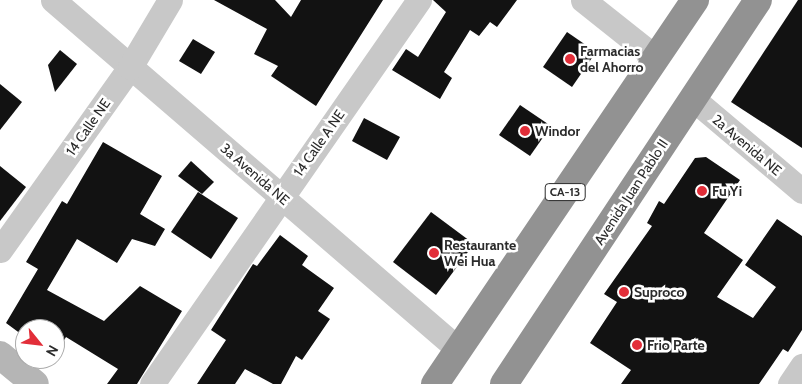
<!DOCTYPE html>
<style>
body{margin:0}
#map{position:relative;width:802px;height:384px;overflow:hidden;background:#fff;font-family:Cabin,sans-serif}
div>[style]{position:absolute}
.building>*{inset:0;background:#121212}
.street>*{height:25px;margin:-12.5px;padding:0 12.5px;transform-origin:12.5px;border-radius:12.5px;background:#c8c8c8}
.secondary>*{height:28px;margin:-14px;padding:0 14px;transform-origin:14px;border-radius:14px;background:#b5b5b5}
.highway>*{height:28px;margin:-14px;padding:0 14px;transform-origin:14px;border-radius:14px;background:#929292}
.dots>*{width:14px;height:14px;translate:-50% -50%;box-sizing:border-box;border:2px solid #fff;border-radius:50%}
span{translate:-50% -50%;white-space:nowrap;text-align:center;line-height:1.15;-webkit-text-stroke:5px #fff;paint-order:stroke}
.shield-label span{padding:1px 4px;background:#fff;border:1px solid;border-radius:4px;-webkit-text-stroke-width:0}
.shield-label{font-size:12px;color:#2b2b2b;font-weight:700}
.poi-label{font-size:14px;color:#2b2b2b;font-weight:700}
.left{translate:0 -50%;text-align:left}
.street-label{font-size:14px;color:#2b2b2b}
.north{position:absolute;left:15px;top:319px;width:50px;height:50px;box-sizing:border-box;background:#fff;border:1px solid #aaa;border-radius:50%;rotate:119deg;font-size:14px;font-weight:700;line-height:20px;text-align:center;color:#2b2b2b}
.north::after{content:'';display:block;margin:auto;width:18px;height:22px;background:#e22e39;clip-path:polygon(50% 0,100% 100%,50% 72%,0 100%)}
</style>
<div id="map">
<div class="building">
<i style="clip-path:polygon(214px 0,275px 0,291px 17px,301px 0,383px 0,316px 106px,271px 76px,278px 66px,254px 54px,267px 29px)"></i>
<i style="clip-path:polygon(433px 0,517px 0,497px 27px,490px 22px,479px 36px,470px 30px,444px 72px,452px 78px,440px 99px,392px 70px,406px 49px,418px 57px,446px 12px)"></i>
<i style="clip-path:polygon(798px 0,802px 0,802px 148px,731px 102px)"></i>
<i style="clip-path:polygon(567px 32px,596px 52px,572px 87px,543px 67px)"></i>
<i style="clip-path:polygon(193px 39px,215px 52px,201px 74px,179px 61px)"></i>
<i style="clip-path:polygon(60px 50px,77px 64px,55px 92px,48px 65px)"></i>
<i style="clip-path:polygon(0 84px,22px 102px,0 130px)"></i>
<i style="clip-path:polygon(520px 105px,551px 126px,530px 156px,499px 135px)"></i>
<i style="clip-path:polygon(364px 118px,400px 137px,387px 160px,352px 141px)"></i>
<i style="clip-path:polygon(103px 142px,162px 176px,140px 214px,165px 229px,155px 246px,132px 239px,117px 263px,77px 239px,47px 290px,104px 321px,140px 286px,182px 311px,137px 384px,107px 384px,118px 369px,66px 337px,55px 355px,55px 329px,25px 329px,25px 337px,6px 323px,38px 269px,26px 262px,62px 201px,67px 204px)"></i>
<i style="clip-path:polygon(706px 157px,740px 180px,704px 233px,743px 260px,717px 297px,753px 318px,776px 287px,745px 265px,777px 219px,802px 236px,802px 330px,788px 352px,783px 349px,759px 384px,621px 384px,631px 370px,590px 343px,617px 302px,604px 294px,652px 226px,647px 223px,659px 201px,664px 204px,695px 158px)"></i>
<i style="clip-path:polygon(191px 161px,214px 182px,202px 194px,178px 176px)"></i>
<i style="clip-path:polygon(0 166px,26px 187px,0 221px)"></i>
<i style="clip-path:polygon(198px 192px,238px 218px,211px 259px,171px 232px)"></i>
<i style="clip-path:polygon(431px 212px,474px 244px,436px 295px,393px 262px)"></i>
<i style="clip-path:polygon(280px 235px,308px 256px,302px 265px,334px 288px,318px 311px,330px 319px,302px 360px,296px 356px,281px 384px,273px 384px,245px 369px,235px 384px,197px 384px,226px 340px,211px 330px,253px 264px,257px 266px)"></i>
</div>
<div class="street">
<i style="left:53px;top:0;width:535px;rotate:40.75deg"></i>
<i style="left:583px;top:0;width:93px;rotate:38.5deg"></i>
<i style="left:692px;top:98px;width:144px;rotate:40.2deg"></i>
<i style="left:0;top:250px;width:224px;rotate:-54.6deg"></i>
<i style="left:130px;top:67px;width:78px;rotate:-59.2deg"></i>
<i style="left:152px;top:384px;width:468px;rotate:-55.2deg"></i>
<i style="left:790px;top:384px;width:22px;rotate:-56deg"></i>
</div>
<div class="secondary">
<i style="left:0;top:355px;width:45px;rotate:39.6deg"></i>
</div>
<div class="highway">
<i style="left:435px;top:384px;width:464px;rotate:-55.9deg"></i>
<i style="left:504px;top:384px;width:460px;rotate:-56.5deg"></i>
</div>
<div class="dots">
<i style="left:570px;top:59px;background:#e22e39"></i>
<i style="left:525px;top:131px;background:#e22e39"></i>
<i style="left:702px;top:191px;background:#e22e39"></i>
<i style="left:434px;top:253px;background:#e22e39"></i>
<i style="left:624px;top:292px;background:#e22e39"></i>
<i style="left:637px;top:345px;background:#e22e39"></i>
</div>
<div class="shield-label">
<span style="left:565px;top:192px">CA-13</span>
</div>
<div class="poi-label">
<span class="left" style="left:580px;top:59px">Farmacias<br>del Ahorro</span>
<span class="left" style="left:535px;top:131px">Windor</span>
<span class="left" style="left:712px;top:191px">Fu Yi</span>
<span class="left" style="left:444px;top:253px">Restaurante<br>Wei Hua</span>
<span class="left" style="left:634px;top:292px">Suproco</span>
<span class="left" style="left:647px;top:345px">Frio Parte</span>
</div>
<div class="street-label">
<span style="left:88px;top:127px;rotate:-55deg">14 Calle NE</span>
<span style="left:319px;top:143px;rotate:-55deg">14 Calle A NE</span>
<span style="left:747px;top:145px;rotate:40deg">2a Avenida NE</span>
<span style="left:255px;top:174px;rotate:41deg">3a Avenida NE</span>
<span style="left:631px;top:192px;rotate:-57deg">Avenida Juan Pablo II</span>
</div>
<div class="north">N</div>
</div>
